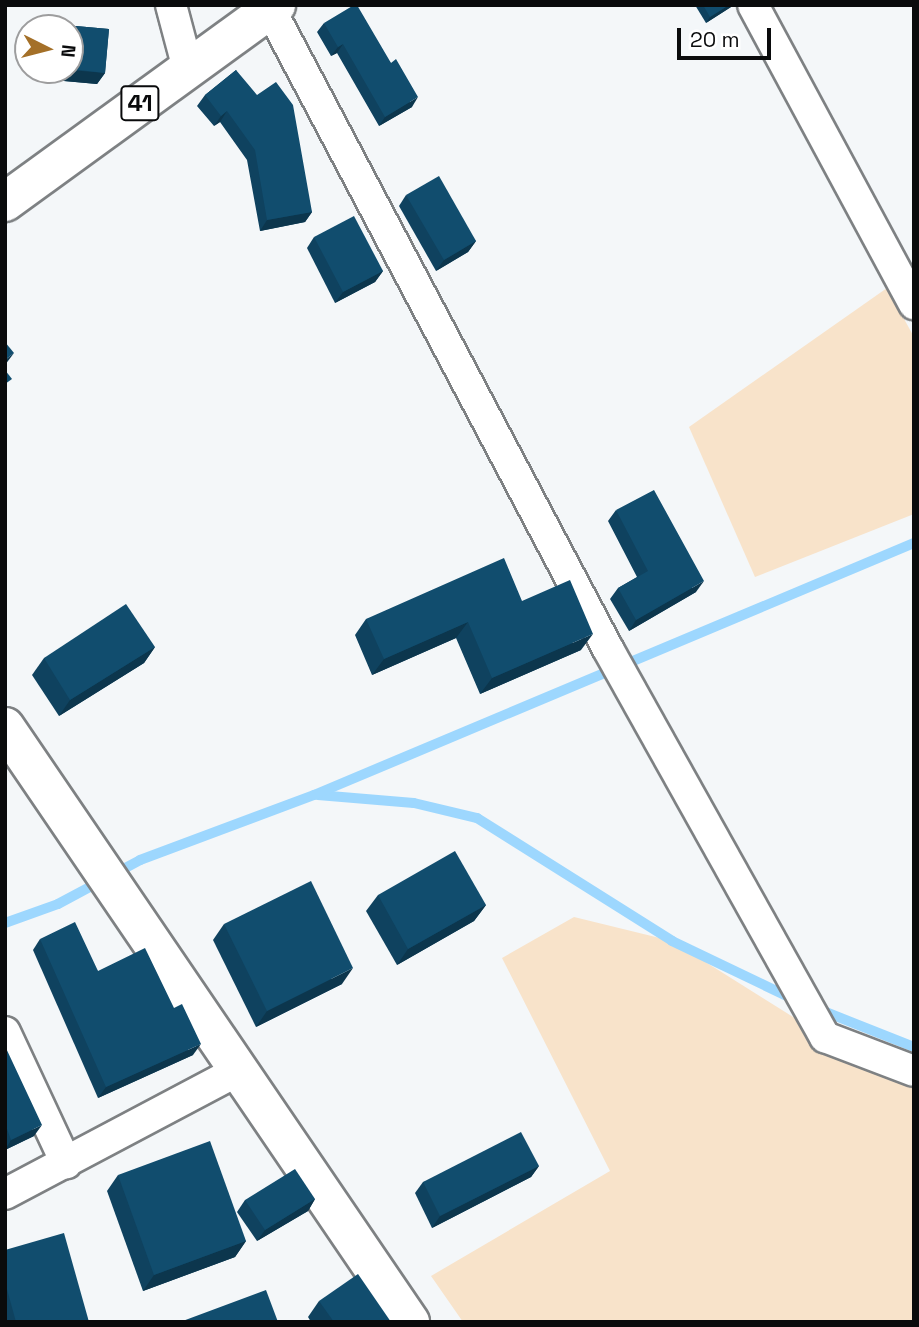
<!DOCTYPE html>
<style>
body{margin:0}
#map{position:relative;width:919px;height:1327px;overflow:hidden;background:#f4f7f9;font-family:"Space Grotesk",sans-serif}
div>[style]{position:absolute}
.green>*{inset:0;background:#f8e3ca}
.stream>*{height:10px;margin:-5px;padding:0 5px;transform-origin:5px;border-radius:5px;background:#9dd7fe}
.roads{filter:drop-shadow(2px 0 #7e8183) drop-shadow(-2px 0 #7e8183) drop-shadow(0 2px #7e8183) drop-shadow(0 -2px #7e8183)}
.street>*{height:30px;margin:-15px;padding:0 15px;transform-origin:15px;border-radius:15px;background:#fff}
.secondary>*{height:38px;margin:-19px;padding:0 19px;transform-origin:19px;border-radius:19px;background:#fff}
.primary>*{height:38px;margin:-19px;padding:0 19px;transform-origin:19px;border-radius:19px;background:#fff}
.wall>*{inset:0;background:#0f425f}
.shaded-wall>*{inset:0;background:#0c364d}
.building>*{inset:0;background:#114d6e}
span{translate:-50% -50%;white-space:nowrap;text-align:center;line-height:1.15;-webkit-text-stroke:7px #fff;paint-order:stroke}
.shield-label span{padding:2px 5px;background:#fff;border:2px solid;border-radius:5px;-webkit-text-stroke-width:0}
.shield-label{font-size:24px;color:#0a0b0c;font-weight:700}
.frame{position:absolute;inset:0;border:7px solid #0a0b0c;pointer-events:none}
.north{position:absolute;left:14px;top:14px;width:70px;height:70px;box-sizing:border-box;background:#fff;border:2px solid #9d9d9e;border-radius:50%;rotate:96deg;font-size:19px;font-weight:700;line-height:28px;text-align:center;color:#0a0b0c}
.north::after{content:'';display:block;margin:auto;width:24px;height:32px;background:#a47028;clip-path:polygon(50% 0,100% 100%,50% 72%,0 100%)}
.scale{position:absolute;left:677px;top:28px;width:94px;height:32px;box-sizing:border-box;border:4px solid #0a0b0c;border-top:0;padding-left:9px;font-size:21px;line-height:24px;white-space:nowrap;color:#0a0b0c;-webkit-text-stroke:5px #fff;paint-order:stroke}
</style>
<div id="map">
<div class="green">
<i style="clip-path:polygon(887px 288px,914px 337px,914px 514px,755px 577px,689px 427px)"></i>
<i style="clip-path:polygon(574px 917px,672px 941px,825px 1037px,914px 1082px,914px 1322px,463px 1322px,431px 1276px,610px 1171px,502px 958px)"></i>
</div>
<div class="stream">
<i style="left:318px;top:795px;width:96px;rotate:4.8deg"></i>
<i style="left:414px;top:803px;width:65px;rotate:13.4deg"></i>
<i style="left:477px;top:818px;width:231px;rotate:32.2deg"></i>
<i style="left:672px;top:941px;width:136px;rotate:25.6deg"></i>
<i style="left:114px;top:874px;width:30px;rotate:-28deg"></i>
<i style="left:140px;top:860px;width:186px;rotate:-20.5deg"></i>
<i style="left:314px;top:795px;width:651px;rotate:-22.78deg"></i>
<i style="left:5px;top:923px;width:56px;rotate:-19.7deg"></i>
<i style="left:58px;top:904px;width:49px;rotate:-28.1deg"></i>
<i style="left:818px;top:1009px;width:103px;rotate:21.6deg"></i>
</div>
<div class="roads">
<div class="street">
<i style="left:171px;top:5px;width:66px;rotate:75.1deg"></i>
<i style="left:753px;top:5px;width:340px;rotate:61.7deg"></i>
<i style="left:270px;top:9px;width:724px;rotate:62.16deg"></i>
<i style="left:608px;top:649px;width:445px;rotate:60.8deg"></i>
<i style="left:825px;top:1037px;width:95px;rotate:20.9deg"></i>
<i style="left:5px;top:1032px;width:145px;rotate:65deg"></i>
<i style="left:5px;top:1194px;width:265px;rotate:-27.9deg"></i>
</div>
<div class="secondary">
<i style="left:5px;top:727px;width:720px;rotate:55.76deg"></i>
</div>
<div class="primary">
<i style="left:5px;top:202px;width:335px;rotate:-36deg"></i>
</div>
</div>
<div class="wall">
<i style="clip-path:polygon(695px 5px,733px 5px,731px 7px,706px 23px)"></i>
<i style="clip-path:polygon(324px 23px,391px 63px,412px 107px,379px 126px,337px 53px,331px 56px,317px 32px)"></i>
<i style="clip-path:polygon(54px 24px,109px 29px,105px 73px,97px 84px,42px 79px,43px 70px,70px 70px,70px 28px,51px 28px)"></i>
<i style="clip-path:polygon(236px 70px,312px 212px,305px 222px,260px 231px,247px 160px,220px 122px,214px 126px,197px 106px,205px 95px)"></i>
<i style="clip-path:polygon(406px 195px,476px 241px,468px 252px,436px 271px,399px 206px)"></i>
<i style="clip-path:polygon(314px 237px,383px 271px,375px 282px,335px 303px,307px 248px)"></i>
<i style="clip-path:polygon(616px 510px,696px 592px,629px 631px,610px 599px,618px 588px,637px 577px,608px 521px)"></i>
<i style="clip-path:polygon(522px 601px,581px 650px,480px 694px,456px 638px,372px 675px,355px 635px,366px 619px)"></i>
<i style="clip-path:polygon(155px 647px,144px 663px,59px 716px,32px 675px,44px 658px)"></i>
<i style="clip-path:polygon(378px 895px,486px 905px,474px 921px,397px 965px,366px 911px)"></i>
<i style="clip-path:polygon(224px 924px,342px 984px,256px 1027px,213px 940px)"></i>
<i style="clip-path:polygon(40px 939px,98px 971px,193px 1055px,98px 1098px,33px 950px)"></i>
<i style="clip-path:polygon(5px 1046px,34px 1136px,5px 1150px)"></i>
<i style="clip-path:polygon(539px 1166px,531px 1177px,432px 1228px,415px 1193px,423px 1182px)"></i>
<i style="clip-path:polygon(118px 1175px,246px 1241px,235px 1257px,143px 1291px,107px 1191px)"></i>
<i style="clip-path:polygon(315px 1199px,308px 1211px,257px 1241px,237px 1212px,245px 1200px)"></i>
<i style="clip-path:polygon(5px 1250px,89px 1322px,5px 1322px)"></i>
<i style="clip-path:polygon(319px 1301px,391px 1322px,311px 1322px,308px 1317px)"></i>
</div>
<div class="shaded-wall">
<i style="clip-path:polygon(729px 5px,733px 5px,731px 7px,706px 23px,710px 17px)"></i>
<i style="clip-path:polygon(343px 44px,337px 53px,331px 56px,338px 47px)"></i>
<i style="clip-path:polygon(48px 70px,70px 70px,105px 73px,97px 84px,42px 79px)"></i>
<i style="clip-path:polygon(418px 97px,412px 107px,379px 126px,385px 117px)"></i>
<i style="clip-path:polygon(227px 111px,220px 122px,214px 126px,221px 116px)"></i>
<i style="clip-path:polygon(312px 212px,305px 222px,260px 231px,267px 220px)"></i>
<i style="clip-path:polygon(476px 241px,468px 252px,436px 271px,444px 260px)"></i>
<i style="clip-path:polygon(383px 271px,375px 282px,335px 303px,343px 292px)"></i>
<i style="clip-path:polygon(14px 353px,5px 365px,5px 360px)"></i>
<i style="clip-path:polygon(704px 581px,696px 592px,629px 631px,636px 620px)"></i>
<i style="clip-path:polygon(468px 622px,456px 638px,372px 675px,384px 659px)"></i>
<i style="clip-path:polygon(593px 634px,581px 650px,480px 694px,492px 678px)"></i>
<i style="clip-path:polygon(155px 647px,144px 663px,59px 716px,70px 700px)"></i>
<i style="clip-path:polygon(486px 905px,474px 921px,397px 965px,408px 949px)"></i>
<i style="clip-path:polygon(353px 968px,342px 984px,256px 1027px,267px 1011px)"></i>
<i style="clip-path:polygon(201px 1044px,193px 1055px,98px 1098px,106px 1087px)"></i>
<i style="clip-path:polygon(42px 1125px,34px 1136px,5px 1150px,11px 1140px)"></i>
<i style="clip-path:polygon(539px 1166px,531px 1177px,432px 1228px,440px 1216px)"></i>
<i style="clip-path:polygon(315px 1199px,308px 1211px,257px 1241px,265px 1230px)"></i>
<i style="clip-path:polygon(246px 1241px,235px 1257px,143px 1291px,154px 1275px)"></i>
</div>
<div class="building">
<i style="clip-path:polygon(354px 5px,357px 5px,391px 63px,396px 59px,418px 97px,385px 117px,343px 44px,338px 47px,324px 23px)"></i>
<i style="clip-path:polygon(703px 5px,729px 5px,710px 17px)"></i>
<i style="clip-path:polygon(54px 24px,109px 29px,105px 73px,70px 69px,70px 28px,53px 28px)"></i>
<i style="clip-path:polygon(236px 70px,257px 95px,276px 82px,293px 105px,312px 212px,267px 220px,255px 150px,227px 111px,221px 116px,205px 95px)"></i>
<i style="clip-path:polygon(439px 176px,476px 241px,444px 260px,406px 195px)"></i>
<i style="clip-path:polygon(354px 216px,383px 271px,343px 292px,314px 237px)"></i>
<i style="clip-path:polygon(5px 342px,14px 353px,5px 360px)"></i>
<i style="clip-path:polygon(5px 370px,12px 379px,5px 384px)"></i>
<i style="clip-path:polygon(654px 490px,704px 581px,636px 620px,618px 588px,648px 571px,616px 510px)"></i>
<i style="clip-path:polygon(504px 558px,522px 601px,570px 580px,593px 634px,492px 678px,468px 622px,384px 659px,366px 619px)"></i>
<i style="clip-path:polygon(126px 604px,155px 647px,70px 700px,44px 658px)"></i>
<i style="clip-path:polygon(455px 851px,486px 905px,408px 949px,378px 895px)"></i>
<i style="clip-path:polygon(311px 881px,353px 968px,267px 1011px,224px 924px)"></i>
<i style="clip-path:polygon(75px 922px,98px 971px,145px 948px,174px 1008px,182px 1004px,201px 1044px,106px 1087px,40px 939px)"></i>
<i style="clip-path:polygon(5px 1046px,42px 1125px,11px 1140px,7px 1129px,5px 1130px)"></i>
<i style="clip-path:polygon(521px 1132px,539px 1166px,440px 1216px,423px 1182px)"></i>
<i style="clip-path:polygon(210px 1141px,246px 1241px,154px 1275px,118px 1175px)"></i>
<i style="clip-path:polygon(295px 1169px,315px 1199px,265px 1230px,245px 1200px)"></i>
<i style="clip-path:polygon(64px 1233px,89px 1322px,16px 1322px,5px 1282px,5px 1250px)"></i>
<i style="clip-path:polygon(358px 1274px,391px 1322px,334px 1322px,319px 1301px)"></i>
<i style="clip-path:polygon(266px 1290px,278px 1322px,180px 1322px)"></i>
</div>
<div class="shield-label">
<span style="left:140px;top:103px">41</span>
</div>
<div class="frame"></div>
<div class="north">N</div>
<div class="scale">20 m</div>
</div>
